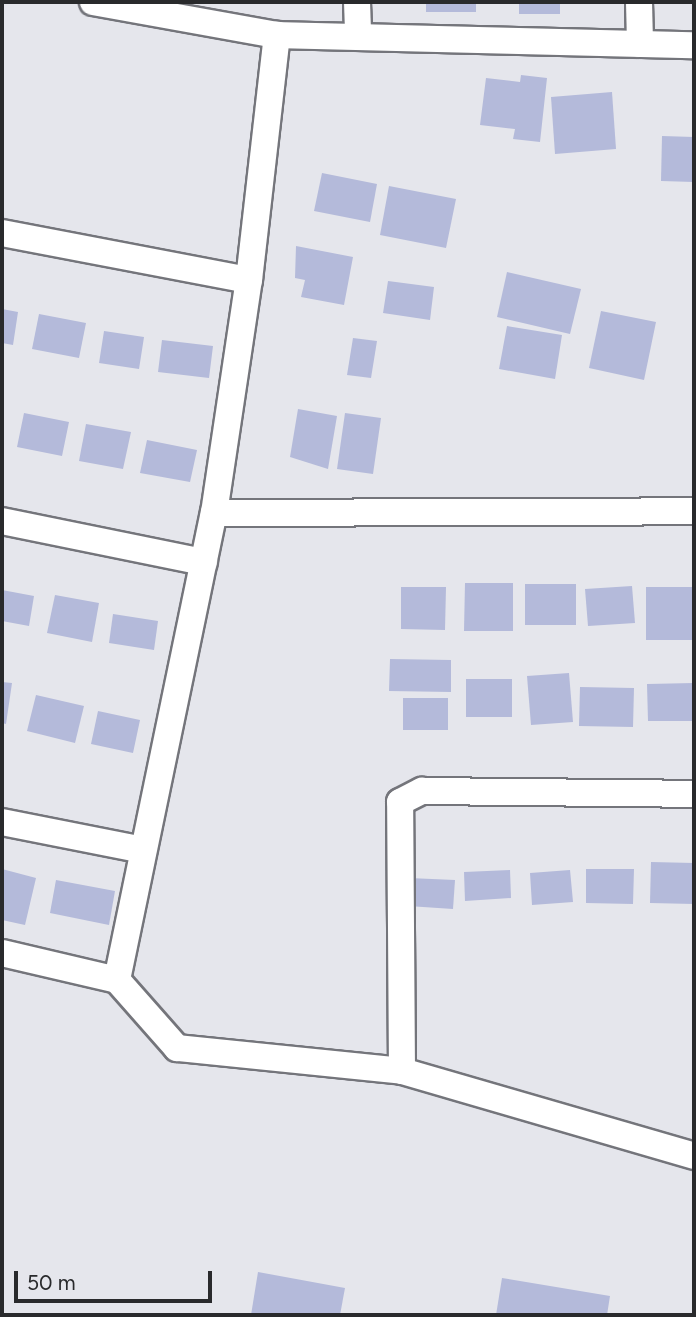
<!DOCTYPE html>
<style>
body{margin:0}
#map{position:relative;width:696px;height:1317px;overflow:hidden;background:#e5e6ec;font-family:Figtree,sans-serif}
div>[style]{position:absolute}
.building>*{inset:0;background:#b4bada}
.roads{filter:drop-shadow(2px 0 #74757b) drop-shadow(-2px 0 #74757b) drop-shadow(0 2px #74757b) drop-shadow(0 -2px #74757b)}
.minor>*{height:26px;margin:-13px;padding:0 13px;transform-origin:13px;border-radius:13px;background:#fff}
span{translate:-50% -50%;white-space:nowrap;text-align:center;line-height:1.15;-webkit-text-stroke:5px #e5e6ec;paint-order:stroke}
.frame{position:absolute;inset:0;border:4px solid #292a2c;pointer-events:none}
.scale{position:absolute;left:14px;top:1271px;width:198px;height:32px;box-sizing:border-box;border:4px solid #292a2c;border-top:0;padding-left:9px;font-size:21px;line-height:24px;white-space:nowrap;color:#292a2c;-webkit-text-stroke:5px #e5e6ec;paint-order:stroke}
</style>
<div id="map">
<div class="building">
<i style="clip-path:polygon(426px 2px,476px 2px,476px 12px,426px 12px)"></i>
<i style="clip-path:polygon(519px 2px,560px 2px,560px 14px,519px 14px)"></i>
<i style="clip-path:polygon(521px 75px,547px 78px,540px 142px,513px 139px,515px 129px,480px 125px,486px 78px,520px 82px)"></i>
<i style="clip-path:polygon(612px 92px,616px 149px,555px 154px,551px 97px)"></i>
<i style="clip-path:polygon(662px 136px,694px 137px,694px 182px,661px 181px)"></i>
<i style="clip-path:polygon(322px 173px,377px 184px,370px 222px,314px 211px)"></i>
<i style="clip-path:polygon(389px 186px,456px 199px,446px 248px,380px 235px)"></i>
<i style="clip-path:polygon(296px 246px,353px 257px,344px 305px,301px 297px,305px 280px,295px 278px)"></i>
<i style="clip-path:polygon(507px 272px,581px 289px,570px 334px,497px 317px)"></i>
<i style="clip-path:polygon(388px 281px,434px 287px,430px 320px,383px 313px)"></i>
<i style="clip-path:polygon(2px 309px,18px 312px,13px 345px,2px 343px)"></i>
<i style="clip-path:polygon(601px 311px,656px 322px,644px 380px,589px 368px)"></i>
<i style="clip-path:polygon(39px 314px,86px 323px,79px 358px,32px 349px)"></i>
<i style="clip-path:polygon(507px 326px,562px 335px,555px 379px,499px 369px)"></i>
<i style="clip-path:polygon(104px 331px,144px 337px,139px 369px,99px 363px)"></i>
<i style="clip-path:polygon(353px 338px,377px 341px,371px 378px,347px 375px)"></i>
<i style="clip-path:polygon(162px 340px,213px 346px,209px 378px,158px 372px)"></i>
<i style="clip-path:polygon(298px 409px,337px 416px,328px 469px,290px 457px)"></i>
<i style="clip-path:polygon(24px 413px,69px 422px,62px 456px,17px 447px)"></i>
<i style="clip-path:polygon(345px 413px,381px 418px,373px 474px,337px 469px)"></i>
<i style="clip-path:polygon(86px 424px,131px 432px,123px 469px,79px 461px)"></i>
<i style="clip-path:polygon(147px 440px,197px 450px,190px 482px,140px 473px)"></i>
<i style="clip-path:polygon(465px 583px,513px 583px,513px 631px,464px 631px)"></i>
<i style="clip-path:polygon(525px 584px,576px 584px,576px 625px,525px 625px)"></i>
<i style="clip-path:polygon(632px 586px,635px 623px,588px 626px,585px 589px)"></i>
<i style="clip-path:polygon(401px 587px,446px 587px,445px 630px,401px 629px)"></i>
<i style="clip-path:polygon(646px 587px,694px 587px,694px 640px,646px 640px)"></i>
<i style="clip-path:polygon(2px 590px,34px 596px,29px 626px,2px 621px)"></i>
<i style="clip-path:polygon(55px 595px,99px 603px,92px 642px,47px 633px)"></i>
<i style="clip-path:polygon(113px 614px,158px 621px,154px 650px,109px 643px)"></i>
<i style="clip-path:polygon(390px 659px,451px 660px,451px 692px,389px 691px)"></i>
<i style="clip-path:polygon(569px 673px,573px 722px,531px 725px,527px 676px)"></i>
<i style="clip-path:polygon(466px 679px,512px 679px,512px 717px,466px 717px)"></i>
<i style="clip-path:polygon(2px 682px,12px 683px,6px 724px,2px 723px)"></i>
<i style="clip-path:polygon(694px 683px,694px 721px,648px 721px,647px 684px)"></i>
<i style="clip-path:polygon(580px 687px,634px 688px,633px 727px,579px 726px)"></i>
<i style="clip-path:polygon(36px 695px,84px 706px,75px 743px,27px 731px)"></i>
<i style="clip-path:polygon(403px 698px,448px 698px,448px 730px,403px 730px)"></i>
<i style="clip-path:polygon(98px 711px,140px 720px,133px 753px,91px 744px)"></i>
<i style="clip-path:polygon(651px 862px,694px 863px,694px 904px,650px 903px)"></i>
<i style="clip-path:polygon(2px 869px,36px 878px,25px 925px,2px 920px)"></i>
<i style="clip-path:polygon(586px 869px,634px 869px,633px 904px,586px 903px)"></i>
<i style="clip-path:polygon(510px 870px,511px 898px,465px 901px,464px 872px)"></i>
<i style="clip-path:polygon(570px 870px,573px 902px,532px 905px,530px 873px)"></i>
<i style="clip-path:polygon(409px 878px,455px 880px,453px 909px,408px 906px)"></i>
<i style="clip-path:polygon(56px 880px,115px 891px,109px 925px,50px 913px)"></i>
<i style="clip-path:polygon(258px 1272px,345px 1288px,340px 1315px,251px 1315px)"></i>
<i style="clip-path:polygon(502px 1278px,610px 1296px,607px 1315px,496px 1315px)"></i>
</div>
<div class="roads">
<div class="minor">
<i style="left:93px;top:2px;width:187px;rotate:10.2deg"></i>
<i style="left:277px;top:35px;width:417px;rotate:1.4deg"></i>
<i style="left:357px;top:2px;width:31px;rotate:88deg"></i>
<i style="left:639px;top:2px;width:42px;rotate:88.6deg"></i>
<i style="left:2px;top:233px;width:251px;rotate:10.8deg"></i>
<i style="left:214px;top:513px;width:480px;rotate:-0.2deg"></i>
<i style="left:2px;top:521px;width:206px;rotate:11.5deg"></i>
<i style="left:2px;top:822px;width:144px;rotate:11.2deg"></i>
<i style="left:2px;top:953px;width:118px;rotate:13.2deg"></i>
<i style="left:117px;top:980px;width:91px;rotate:48.6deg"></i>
<i style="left:177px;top:1048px;width:226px;rotate:5.8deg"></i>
<i style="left:402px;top:1071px;width:304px;rotate:16.2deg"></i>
<i style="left:117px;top:980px;width:477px;rotate:-78.3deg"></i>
<i style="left:214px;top:513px;width:236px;rotate:-81.5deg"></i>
<i style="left:249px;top:280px;width:247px;rotate:-83.5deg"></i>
<i style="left:402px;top:1071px;width:269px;rotate:-90.4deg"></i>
<i style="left:400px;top:802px;width:25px;rotate:-27deg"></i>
<i style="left:422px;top:791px;width:272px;rotate:0.6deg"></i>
</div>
</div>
<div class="frame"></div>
<div class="scale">50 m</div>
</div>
